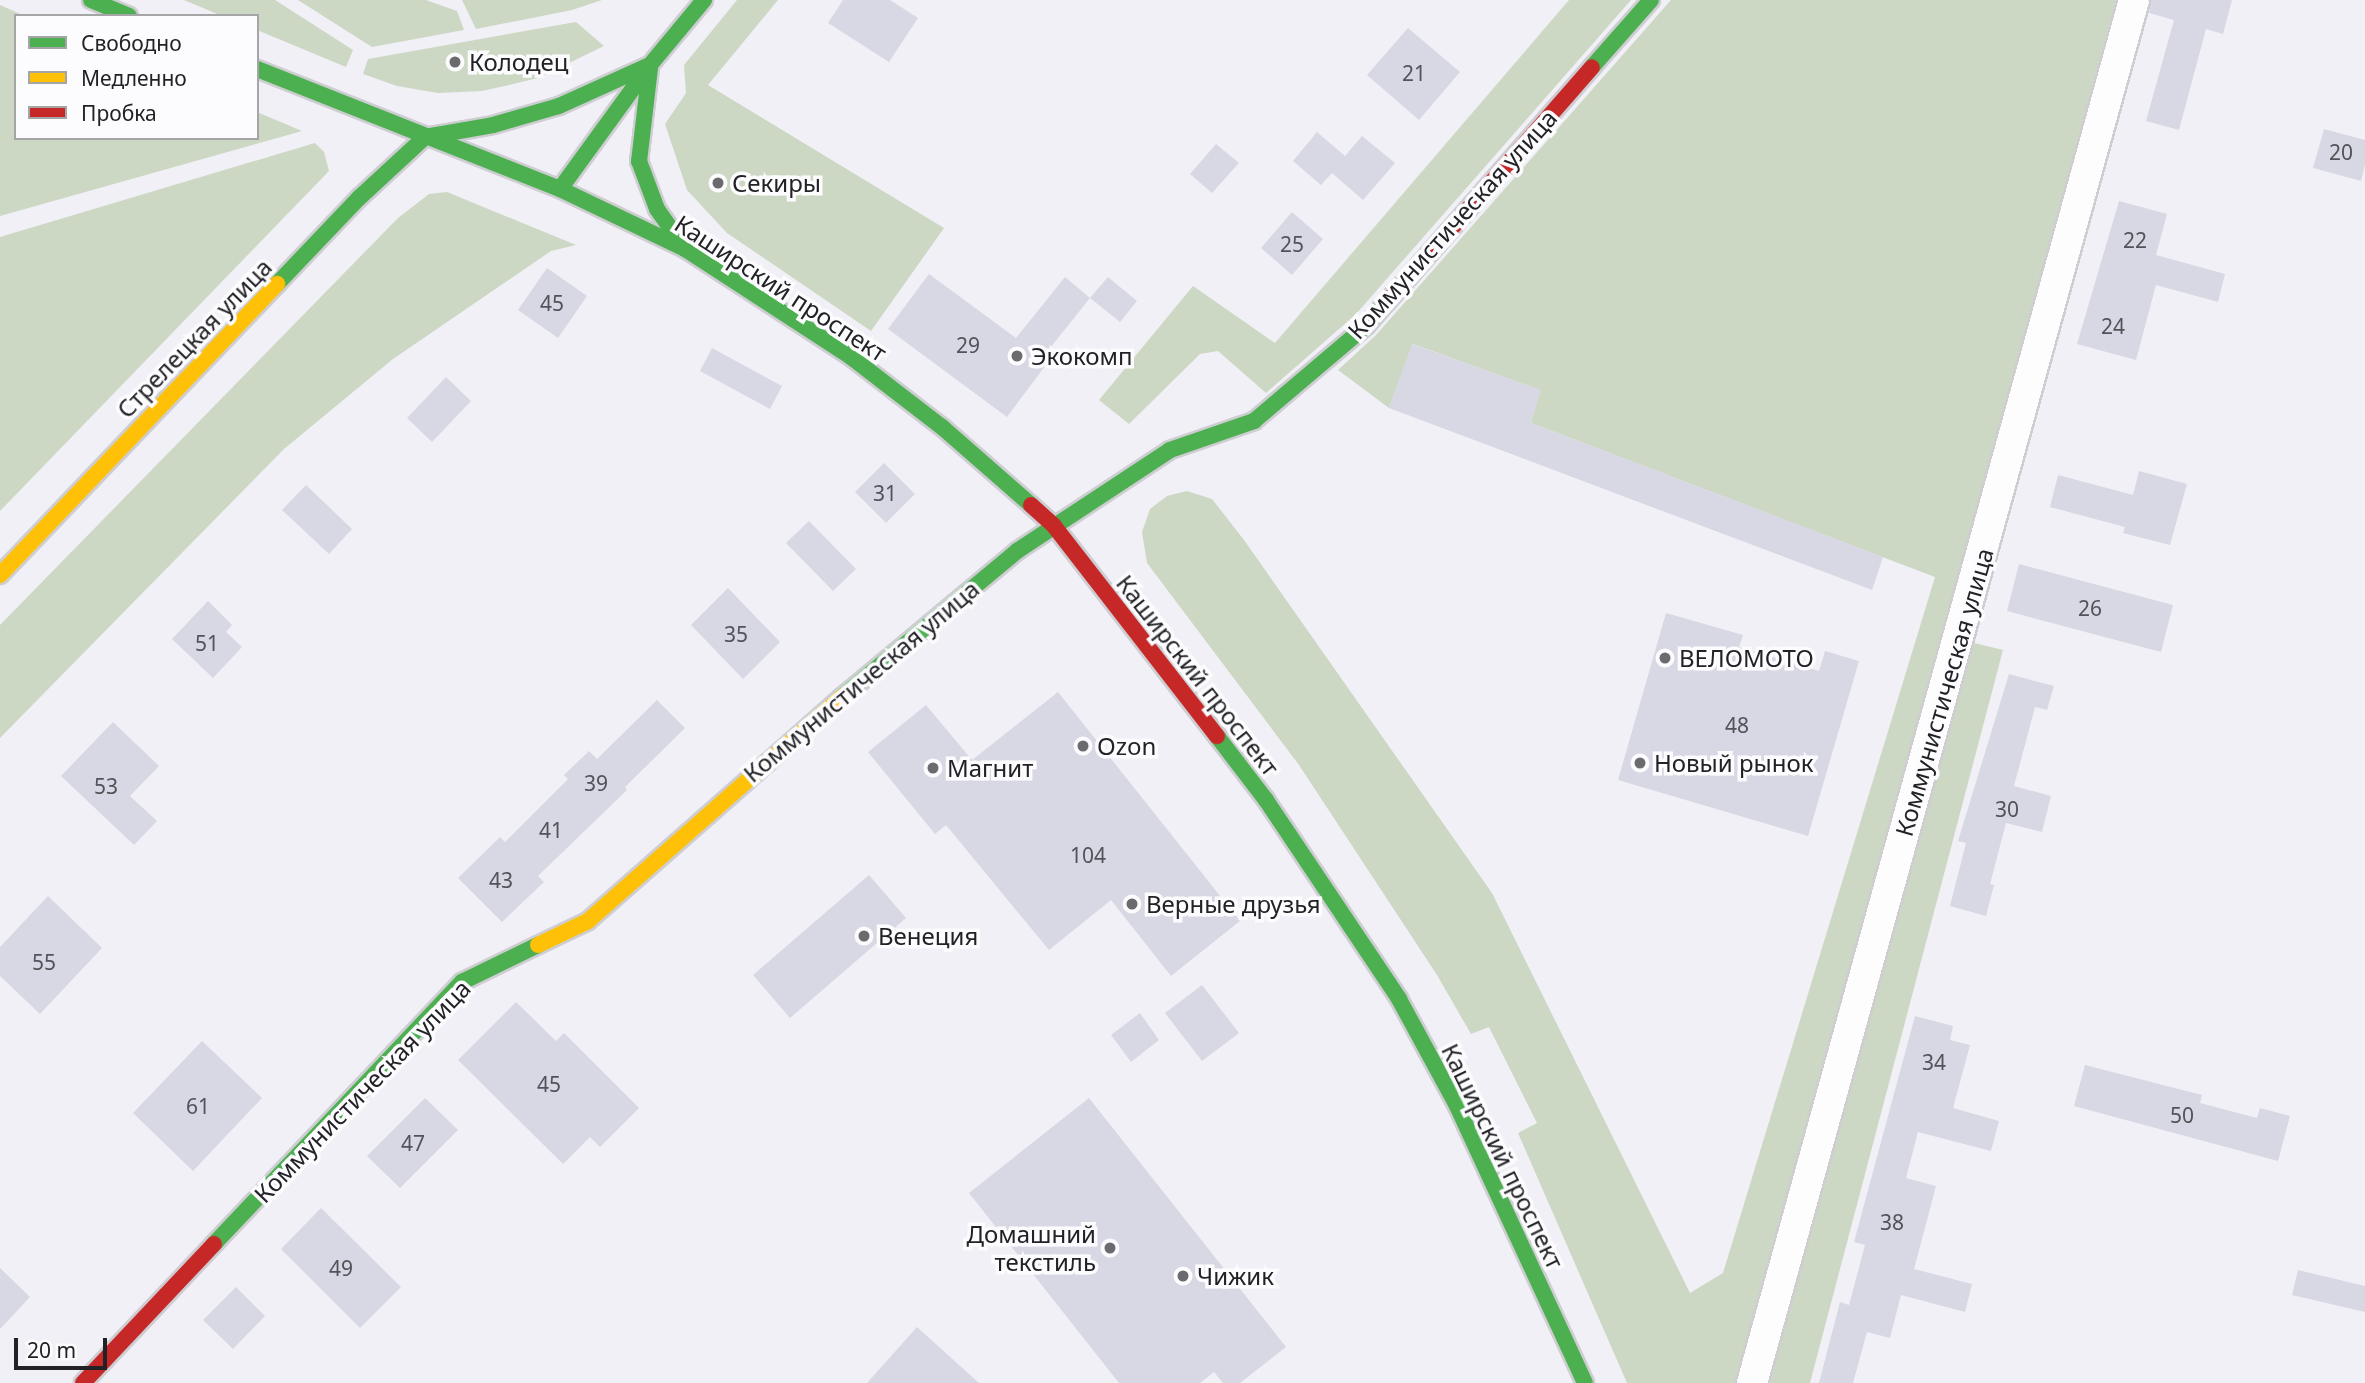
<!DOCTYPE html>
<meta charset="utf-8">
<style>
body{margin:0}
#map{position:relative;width:2365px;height:1383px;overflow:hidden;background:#f0f0f6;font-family:"Noto Sans",sans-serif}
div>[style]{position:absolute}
.green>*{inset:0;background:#ccd8c3}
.building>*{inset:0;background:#d8d8e4}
.roads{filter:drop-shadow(2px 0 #cdcdd2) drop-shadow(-2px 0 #cdcdd2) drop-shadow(0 2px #cdcdd2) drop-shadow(0 -2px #cdcdd2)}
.street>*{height:30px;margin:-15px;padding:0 15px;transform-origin:15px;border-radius:15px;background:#fdfdfe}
.fast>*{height:16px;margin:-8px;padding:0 8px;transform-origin:8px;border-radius:8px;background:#4caf50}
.slow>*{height:16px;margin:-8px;padding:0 8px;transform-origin:8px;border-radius:8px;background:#ffc107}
.jam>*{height:16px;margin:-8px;padding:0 8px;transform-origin:8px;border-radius:8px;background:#c62828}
.dots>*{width:19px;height:19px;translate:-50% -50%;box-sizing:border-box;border:4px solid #fcfcfe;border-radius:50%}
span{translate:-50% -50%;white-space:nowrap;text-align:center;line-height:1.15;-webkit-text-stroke:7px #fcfcfe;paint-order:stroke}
.number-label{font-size:21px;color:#525258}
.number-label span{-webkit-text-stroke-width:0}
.poi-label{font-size:24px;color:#222226}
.left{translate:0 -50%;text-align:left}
.right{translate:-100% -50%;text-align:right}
.street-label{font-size:24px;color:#222226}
.legend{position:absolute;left:14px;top:14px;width:245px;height:126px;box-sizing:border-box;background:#fcfcfe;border:2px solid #a5a5a8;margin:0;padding:9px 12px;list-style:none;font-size:21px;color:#222226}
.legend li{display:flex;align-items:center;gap:14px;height:35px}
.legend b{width:35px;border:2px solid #a5a5a8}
.scale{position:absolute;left:14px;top:1338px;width:93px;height:32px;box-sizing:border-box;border:4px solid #222226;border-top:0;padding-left:9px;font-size:21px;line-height:24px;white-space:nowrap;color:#222226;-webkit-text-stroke:5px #fcfcfe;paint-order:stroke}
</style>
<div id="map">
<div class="green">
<i style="clip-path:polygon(184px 0,275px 0,353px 50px,346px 67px,257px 30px,257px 16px,222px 16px)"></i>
<i style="clip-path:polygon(298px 0,426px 0,457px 11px,464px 30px,372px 47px)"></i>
<i style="clip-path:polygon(462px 0,602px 0,572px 10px,476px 29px)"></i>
<i style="clip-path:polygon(737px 0,778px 0,708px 85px,944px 228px,871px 331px,727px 233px,687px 190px,665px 124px,686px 93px,684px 65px)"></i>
<i style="clip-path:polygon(1569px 0,1631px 0,1356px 314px,1266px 393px,1218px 351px,1200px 354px,1129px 424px,1099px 400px,1193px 286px,1275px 343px)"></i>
<i style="clip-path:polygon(1671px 0,2116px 0,1736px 1383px,1627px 1383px,1518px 1133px,1537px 1123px,1489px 1027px,1471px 1034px,1437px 975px,1299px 765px,1147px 563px,1142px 532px,1150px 509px,1167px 496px,1187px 491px,1212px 499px,1244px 540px,1492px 893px,1690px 1293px,1723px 1273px,1935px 577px,1531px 423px,1540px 390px,1413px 344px,1389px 408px,1338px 370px,1376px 335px)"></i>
<i style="clip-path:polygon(0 5px,25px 16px,16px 16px,16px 138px,257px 138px,257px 112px,302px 131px,0 216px)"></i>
<i style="clip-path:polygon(576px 22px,604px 46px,538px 78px,509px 85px,482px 91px,438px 93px,397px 86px,363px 74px,368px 59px)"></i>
<i style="clip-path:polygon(315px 143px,324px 152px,329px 171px,0 511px,0 237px)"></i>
<i style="clip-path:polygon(447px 192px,576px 245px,551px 251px,393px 359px,284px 449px,0 738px,0 625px,398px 218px,429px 194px)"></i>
<i style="clip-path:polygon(1974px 643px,2003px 650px,1810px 1383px,1768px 1383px)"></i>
</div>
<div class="building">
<i style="clip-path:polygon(843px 0,890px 0,918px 18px,889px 62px,828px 23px)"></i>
<i style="clip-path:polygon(2151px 0,2232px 0,2223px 34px,2206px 29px,2179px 130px,2146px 121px,2174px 20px,2149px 13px)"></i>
<i style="clip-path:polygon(1408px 28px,1460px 72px,1419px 120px,1367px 75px)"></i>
<i style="clip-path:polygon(2324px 129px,2365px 140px,2365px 164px,2361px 181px,2313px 168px)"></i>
<i style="clip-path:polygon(1317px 132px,1345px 156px,1362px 136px,1395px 163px,1363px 200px,1332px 173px,1321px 185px,1293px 161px)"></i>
<i style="clip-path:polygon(1216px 144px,1239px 163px,1212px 193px,1190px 174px)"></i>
<i style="clip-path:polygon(2119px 201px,2167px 214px,2156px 255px,2225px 274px,2218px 302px,2156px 285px,2136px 360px,2077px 344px)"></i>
<i style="clip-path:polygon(1292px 212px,1323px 239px,1292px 275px,1261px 248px)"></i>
<i style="clip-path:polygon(547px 268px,587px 296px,558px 338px,518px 310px)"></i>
<i style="clip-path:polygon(929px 274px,1016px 338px,1065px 277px,1090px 298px,1042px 358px,1048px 362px,1007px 417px,888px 329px)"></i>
<i style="clip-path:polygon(1108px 277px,1137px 301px,1120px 322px,1090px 298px)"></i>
<i style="clip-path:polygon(1412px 344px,1541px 390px,1531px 423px,1883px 557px,1872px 590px,1389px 408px)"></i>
<i style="clip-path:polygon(712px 348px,782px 386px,770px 409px,700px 371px)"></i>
<i style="clip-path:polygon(446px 377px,471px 401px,432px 442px,407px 418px)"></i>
<i style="clip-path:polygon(884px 463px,915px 494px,886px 523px,855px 492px)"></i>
<i style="clip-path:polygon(2139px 471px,2187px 484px,2170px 545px,2123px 533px,2125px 527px,2050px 507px,2058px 475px,2133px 495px)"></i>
<i style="clip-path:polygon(306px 485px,352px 529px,329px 554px,282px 510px)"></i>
<i style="clip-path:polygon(809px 521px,856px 569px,833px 591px,786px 543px)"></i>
<i style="clip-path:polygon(2019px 564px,2173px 605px,2161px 652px,2007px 611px)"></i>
<i style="clip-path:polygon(728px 588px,780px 642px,743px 679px,691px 625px)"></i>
<i style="clip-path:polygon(208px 601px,232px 625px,226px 632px,242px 647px,213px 678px,172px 639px)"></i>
<i style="clip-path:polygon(1666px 613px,1743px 635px,1739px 647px,1819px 671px,1825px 651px,1859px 661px,1808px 836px,1618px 780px)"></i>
<i style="clip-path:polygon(2009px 674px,2054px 686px,2047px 710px,2035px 707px,2014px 786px,2051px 796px,2042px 832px,2006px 823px,1990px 884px,1994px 885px,1986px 916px,1950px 906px,1966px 843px,1958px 841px)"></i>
<i style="clip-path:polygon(1058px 692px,1240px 921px,1171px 976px,1111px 900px,1049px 950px,946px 825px,935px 834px,868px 752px,926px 705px,972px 760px)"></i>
<i style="clip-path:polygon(657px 700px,685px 728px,625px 787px,627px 790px,538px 876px,544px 882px,502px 922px,458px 878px,500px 837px,505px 842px,568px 779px,564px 775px,589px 751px,597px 759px)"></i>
<i style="clip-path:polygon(113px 722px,159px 766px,130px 796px,157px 821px,134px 845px,61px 776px)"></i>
<i style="clip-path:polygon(869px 875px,906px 918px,790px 1018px,753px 975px)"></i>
<i style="clip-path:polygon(48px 896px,102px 948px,40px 1014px,0 976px,0 947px)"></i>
<i style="clip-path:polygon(1202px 985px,1239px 1033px,1202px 1061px,1165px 1013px)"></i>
<i style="clip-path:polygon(516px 1002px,556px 1041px,564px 1033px,639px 1108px,600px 1147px,590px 1137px,563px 1164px,458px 1060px)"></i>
<i style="clip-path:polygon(1140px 1013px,1159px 1040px,1131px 1062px,1111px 1035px)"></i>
<i style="clip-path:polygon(1915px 1016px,1953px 1026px,1950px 1040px,1970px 1045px,1953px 1108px,1999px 1121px,1991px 1151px,1918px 1132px,1906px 1178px,1936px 1186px,1914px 1269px,1972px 1284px,1965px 1312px,1901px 1295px,1890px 1338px,1867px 1332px,1853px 1383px,1819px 1383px,1840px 1302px,1849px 1305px,1865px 1245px,1854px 1242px)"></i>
<i style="clip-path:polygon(202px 1041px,262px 1098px,193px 1171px,133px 1113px)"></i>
<i style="clip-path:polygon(2085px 1065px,2202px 1095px,2200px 1103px,2257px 1118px,2260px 1108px,2290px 1116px,2278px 1161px,2074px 1106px)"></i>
<i style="clip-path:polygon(425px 1098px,458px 1130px,400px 1188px,367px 1156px)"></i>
<i style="clip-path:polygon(1089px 1098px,1286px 1347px,1240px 1383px,1223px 1383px,1214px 1372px,1200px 1383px,1119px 1383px,969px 1193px)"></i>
<i style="clip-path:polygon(321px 1208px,401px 1287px,360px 1328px,281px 1249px)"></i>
<i style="clip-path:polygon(0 1268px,30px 1297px,0 1329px)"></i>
<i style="clip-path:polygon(2298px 1270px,2365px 1286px,2365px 1312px,2292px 1295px)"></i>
<i style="clip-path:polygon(236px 1287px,265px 1316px,233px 1349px,203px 1320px)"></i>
<i style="clip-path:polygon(917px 1327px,979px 1383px,867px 1383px)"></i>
</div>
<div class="roads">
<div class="street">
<i style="left:1752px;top:1383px;width:1435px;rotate:-74.56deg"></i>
</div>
<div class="fast">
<i style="left:91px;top:0;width:41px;rotate:22.8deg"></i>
<i style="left:1592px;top:67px;width:89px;rotate:-48.6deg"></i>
<i style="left:650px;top:68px;width:94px;rotate:96.7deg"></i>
<i style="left:639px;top:161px;width:51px;rotate:69.4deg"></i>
<i style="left:657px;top:209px;width:49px;rotate:55deg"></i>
<i style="left:257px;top:69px;width:326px;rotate:21.6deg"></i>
<i style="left:560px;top:189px;width:139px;rotate:25.6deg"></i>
<i style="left:685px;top:249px;width:198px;rotate:33deg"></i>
<i style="left:851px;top:357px;width:115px;rotate:37.6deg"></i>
<i style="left:942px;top:427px;width:118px;rotate:41.2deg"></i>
<i style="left:560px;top:189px;width:153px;rotate:-54deg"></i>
<i style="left:650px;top:65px;width:85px;rotate:-50.3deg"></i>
<i style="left:277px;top:284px;width:119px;rotate:-46.4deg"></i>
<i style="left:359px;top:198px;width:90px;rotate:-42.7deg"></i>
<i style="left:425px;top:137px;width:69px;rotate:-10deg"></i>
<i style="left:493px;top:125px;width:69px;rotate:-16.1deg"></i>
<i style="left:559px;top:106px;width:100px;rotate:-24.3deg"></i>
<i style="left:842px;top:697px;width:228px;rotate:-39.8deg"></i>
<i style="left:1017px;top:551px;width:183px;rotate:-33.4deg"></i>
<i style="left:1170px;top:450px;width:89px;rotate:-19deg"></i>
<i style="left:1254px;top:421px;width:147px;rotate:-40.3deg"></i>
<i style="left:1366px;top:326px;width:33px;rotate:-49deg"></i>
<i style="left:1217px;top:736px;width:81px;rotate:52.6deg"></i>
<i style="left:1266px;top:800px;width:239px;rotate:56.2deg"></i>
<i style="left:1399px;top:999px;width:122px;rotate:61.5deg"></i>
<i style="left:1457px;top:1106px;width:305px;rotate:65.2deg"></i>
<i style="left:214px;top:1244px;width:361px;rotate:-46.6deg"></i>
<i style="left:462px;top:982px;width:85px;rotate:-26deg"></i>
</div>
<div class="slow">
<i style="left:0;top:575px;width:402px;rotate:-46.4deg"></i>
<i style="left:538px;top:945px;width:55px;rotate:-25.6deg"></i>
<i style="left:588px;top:921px;width:339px;rotate:-41.4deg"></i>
</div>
<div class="jam">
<i style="left:1388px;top:301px;width:310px;rotate:-48.9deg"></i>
<i style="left:1031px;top:505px;width:31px;rotate:42deg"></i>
<i style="left:1054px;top:526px;width:266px;rotate:52.2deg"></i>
<i style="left:83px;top:1383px;width:191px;rotate:-46.7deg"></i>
</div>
</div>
<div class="dots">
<i style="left:455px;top:62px;background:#6a6a6f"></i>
<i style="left:718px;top:183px;background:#6a6a6f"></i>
<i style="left:1017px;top:356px;background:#6a6a6f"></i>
<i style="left:1665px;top:658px;background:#6a6a6f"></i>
<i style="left:1083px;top:746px;background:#6a6a6f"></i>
<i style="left:1640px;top:763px;background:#6a6a6f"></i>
<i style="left:933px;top:768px;background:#6a6a6f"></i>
<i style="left:1132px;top:904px;background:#6a6a6f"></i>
<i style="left:864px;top:936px;background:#6a6a6f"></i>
<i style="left:1110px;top:1248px;background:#6a6a6f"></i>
<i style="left:1183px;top:1276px;background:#6a6a6f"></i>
</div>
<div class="number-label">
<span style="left:1414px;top:73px">21</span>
<span style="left:2341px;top:152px">20</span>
<span style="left:2135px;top:240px">22</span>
<span style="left:1292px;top:244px">25</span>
<span style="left:552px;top:303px">45</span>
<span style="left:2113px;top:326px">24</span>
<span style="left:968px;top:345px">29</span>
<span style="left:885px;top:493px">31</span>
<span style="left:2090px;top:608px">26</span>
<span style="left:736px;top:634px">35</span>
<span style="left:207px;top:643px">51</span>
<span style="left:1737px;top:725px">48</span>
<span style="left:596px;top:783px">39</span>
<span style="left:106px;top:786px">53</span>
<span style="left:2007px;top:809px">30</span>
<span style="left:551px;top:830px">41</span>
<span style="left:1088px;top:855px">104</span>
<span style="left:501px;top:880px">43</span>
<span style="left:44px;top:962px">55</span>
<span style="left:1934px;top:1062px">34</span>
<span style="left:549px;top:1084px">45</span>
<span style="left:198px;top:1106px">61</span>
<span style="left:2182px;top:1115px">50</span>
<span style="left:413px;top:1143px">47</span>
<span style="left:1892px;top:1222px">38</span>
<span style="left:341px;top:1268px">49</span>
</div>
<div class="poi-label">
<span class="left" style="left:469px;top:62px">Колодец</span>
<span class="left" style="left:732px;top:183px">Секиры</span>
<span class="left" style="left:1031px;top:356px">Экокомп</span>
<span class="left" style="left:1679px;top:658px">ВЕЛОМОТО</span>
<span class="left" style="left:1097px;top:746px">Ozon</span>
<span class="left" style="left:1654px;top:763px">Новый рынок</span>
<span class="left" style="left:947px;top:768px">Магнит</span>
<span class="left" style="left:1146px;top:904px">Верные друзья</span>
<span class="left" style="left:878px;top:936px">Венеция</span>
<span class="right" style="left:1096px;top:1248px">Домашний<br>текстиль</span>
<span class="left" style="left:1197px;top:1276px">Чижик</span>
</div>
<div class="street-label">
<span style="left:1452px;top:224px;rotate:-48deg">Коммунистическая улица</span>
<span style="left:781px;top:288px;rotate:33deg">Каширский проспект</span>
<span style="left:194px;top:338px;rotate:-46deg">Стрелецкая улица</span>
<span style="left:1198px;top:675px;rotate:52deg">Каширский проспект</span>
<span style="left:861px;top:681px;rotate:-40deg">Коммунистическая улица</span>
<span style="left:1944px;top:692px;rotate:-74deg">Коммунистическая улица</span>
<span style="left:362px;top:1091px;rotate:-46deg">Коммунистическая улица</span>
<span style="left:1503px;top:1156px;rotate:64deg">Каширский проспект</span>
</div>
<ul class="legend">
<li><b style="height:9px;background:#4caf50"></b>Свободно</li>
<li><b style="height:9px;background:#ffc107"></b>Медленно</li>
<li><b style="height:9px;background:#c62828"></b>Пробка</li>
</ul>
<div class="scale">20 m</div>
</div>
